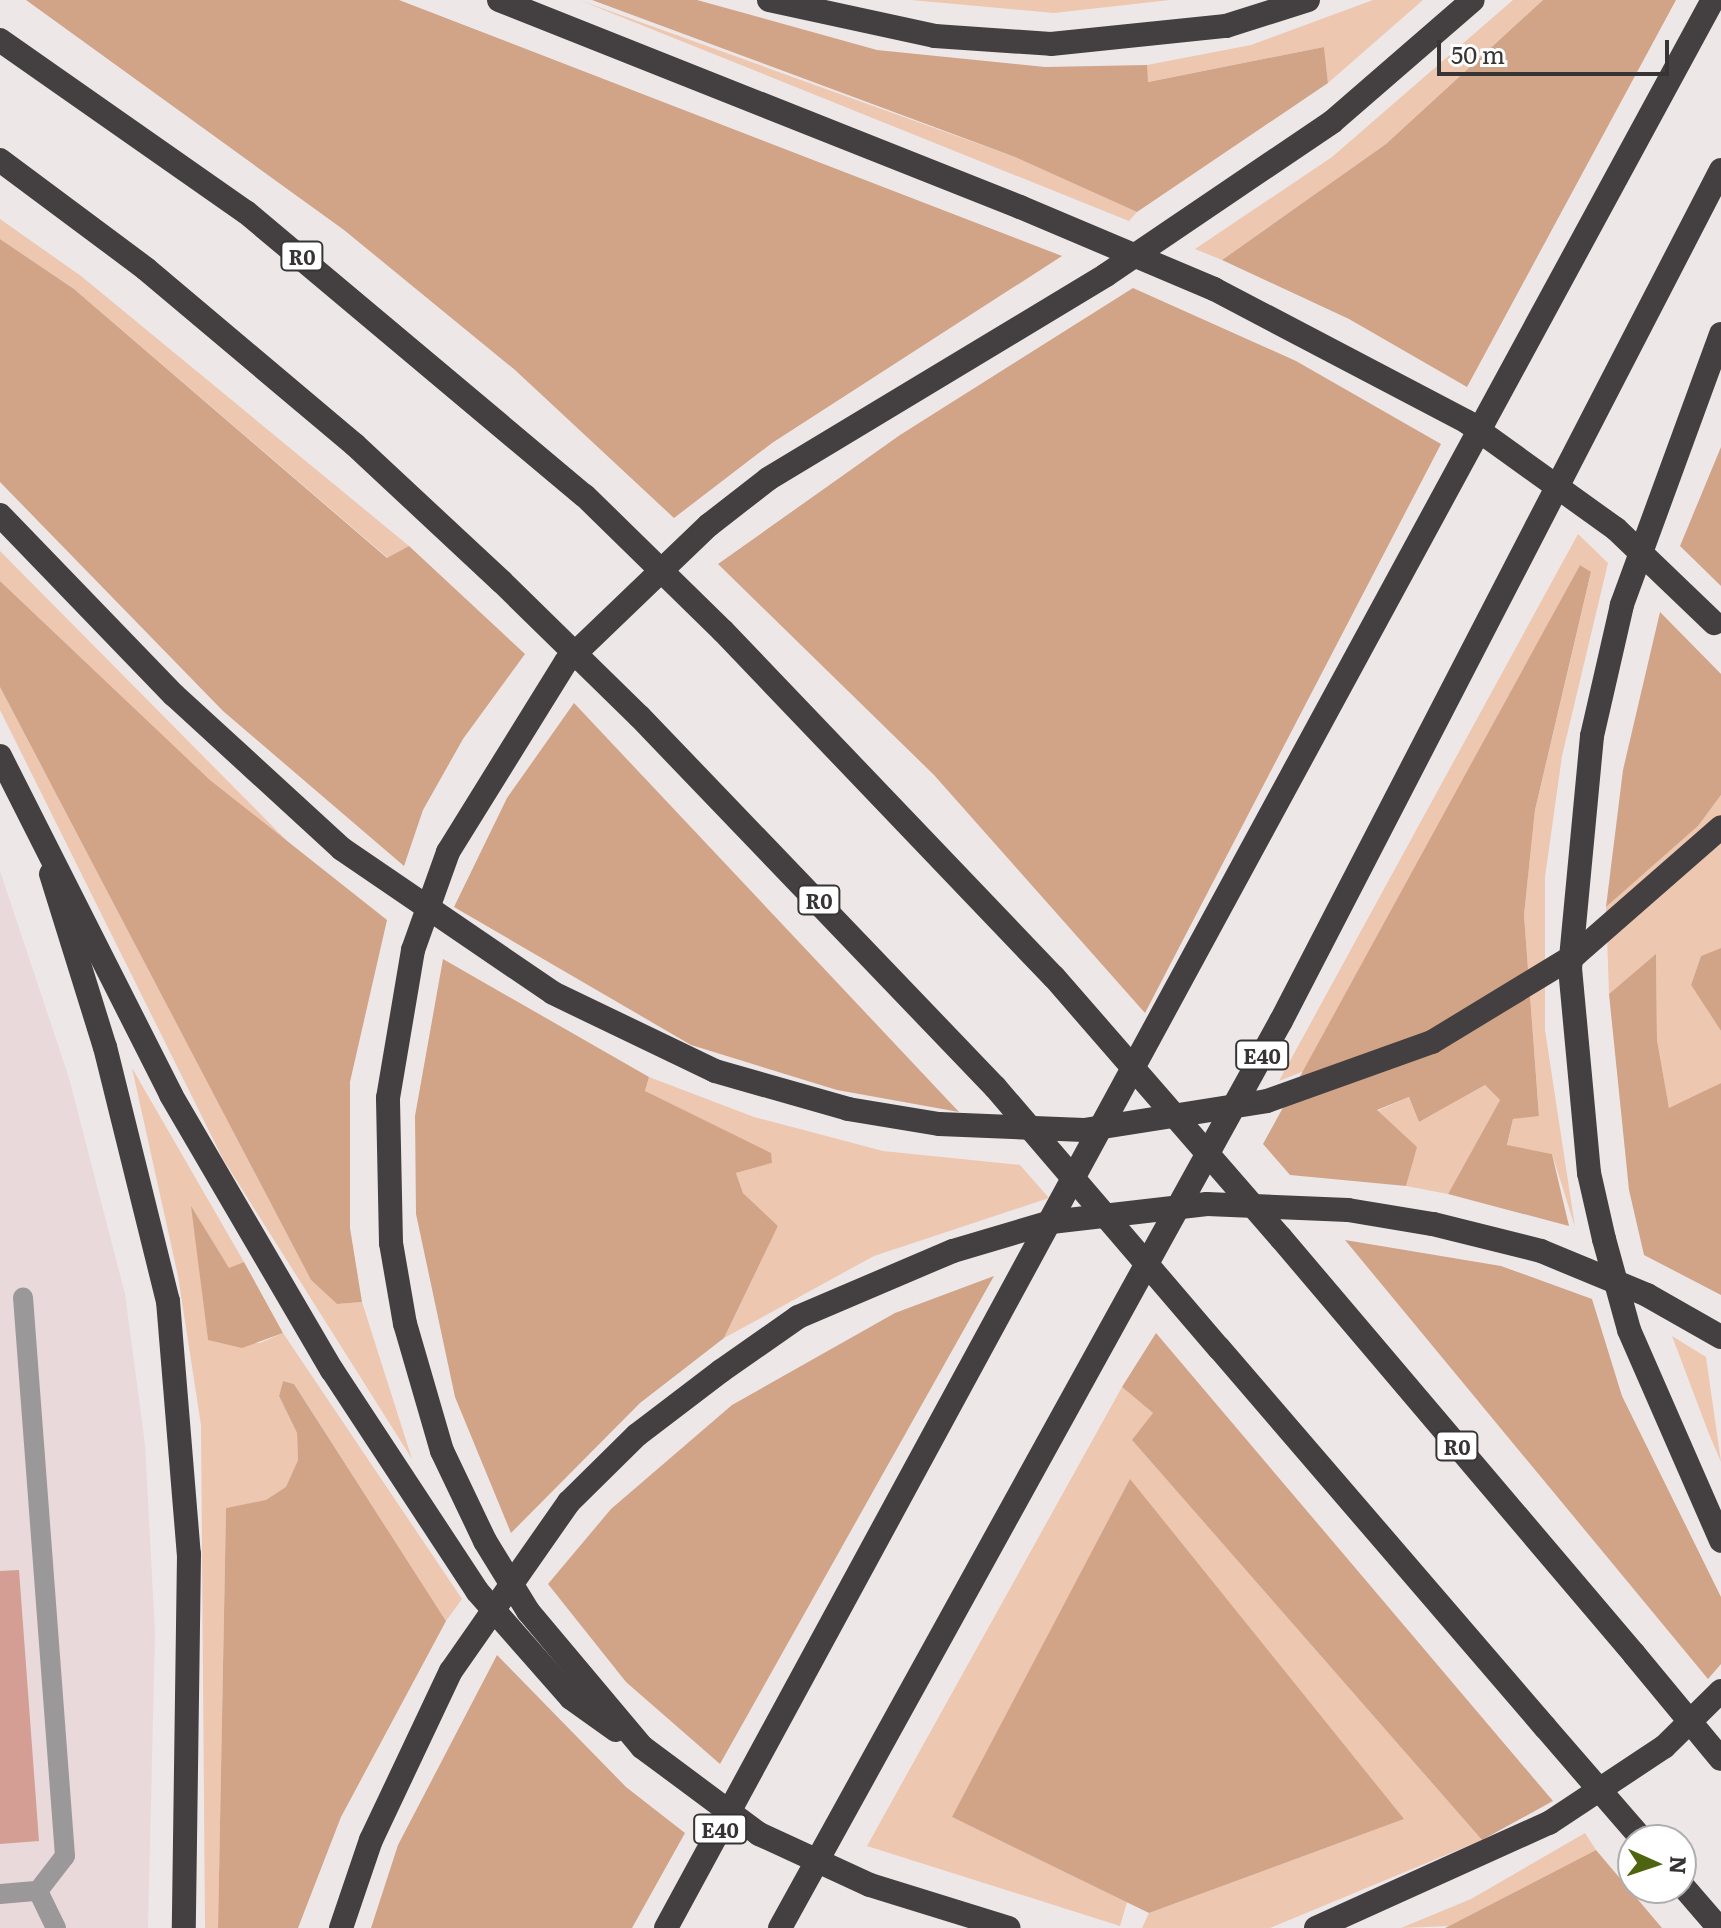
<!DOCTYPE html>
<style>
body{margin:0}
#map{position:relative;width:1721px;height:1928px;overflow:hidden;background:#eee7e8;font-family:Literata,serif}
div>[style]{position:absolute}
.built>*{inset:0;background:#e9d9db}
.green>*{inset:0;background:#edc7b0}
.forest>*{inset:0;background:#d1a487}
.building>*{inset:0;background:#d59e95}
.minor>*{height:20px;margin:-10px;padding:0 10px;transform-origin:10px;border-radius:10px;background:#9b989a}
.highway>*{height:24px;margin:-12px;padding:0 12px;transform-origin:12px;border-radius:12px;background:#444042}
.highway-bridge>*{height:24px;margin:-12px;padding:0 12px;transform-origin:12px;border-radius:12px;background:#444042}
span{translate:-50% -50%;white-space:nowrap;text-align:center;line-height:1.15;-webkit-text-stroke:7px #fff;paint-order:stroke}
.shield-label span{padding:2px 6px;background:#fff;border:2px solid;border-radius:6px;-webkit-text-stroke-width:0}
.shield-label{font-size:20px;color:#373435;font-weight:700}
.north{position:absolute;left:1617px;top:1824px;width:80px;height:80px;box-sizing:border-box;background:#fff;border:2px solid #afaeae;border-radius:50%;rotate:93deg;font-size:22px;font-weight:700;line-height:32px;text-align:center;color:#373435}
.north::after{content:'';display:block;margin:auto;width:28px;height:36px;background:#4e6410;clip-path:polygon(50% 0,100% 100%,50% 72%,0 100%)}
.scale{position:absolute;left:1437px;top:40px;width:232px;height:36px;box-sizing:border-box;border:4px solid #373435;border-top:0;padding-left:10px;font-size:24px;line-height:28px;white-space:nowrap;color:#373435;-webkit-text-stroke:6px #fff;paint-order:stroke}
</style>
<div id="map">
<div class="built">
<i style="clip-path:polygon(0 871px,69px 1078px,125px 1294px,145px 1444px,155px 1633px,148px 1928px,0 1928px)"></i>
</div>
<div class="green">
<i style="clip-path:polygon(579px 0,1015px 157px,1137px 212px,1129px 221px)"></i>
<i style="clip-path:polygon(911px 0,1170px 0,1054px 13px)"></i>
<i style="clip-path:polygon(1373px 0,1423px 0,1328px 83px,1324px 47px,1147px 82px,1147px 65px,1251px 45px)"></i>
<i style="clip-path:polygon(1513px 0,1543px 0,1386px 144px,1222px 260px,1195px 249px,1332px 157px)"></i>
<i style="clip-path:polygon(0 219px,81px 276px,409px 546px,388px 558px,74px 289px,0 239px)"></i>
<i style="clip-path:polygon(1578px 534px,1608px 563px,1562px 756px,1545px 877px,1545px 1030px,1575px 1227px,1552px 1154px,1507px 1146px,1513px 1119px,1539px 1115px,1524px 915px,1535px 810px,1591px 573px,1580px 565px,1309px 1069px,1279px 1081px)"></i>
<i style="clip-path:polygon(0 551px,293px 847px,210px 780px,0 581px)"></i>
<i style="clip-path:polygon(0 687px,311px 1280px,337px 1304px,362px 1302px,412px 1459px,223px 1159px,0 710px)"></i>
<i style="clip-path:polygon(1721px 795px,1721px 948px,1701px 956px,1691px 985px,1721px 1031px,1721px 1083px,1669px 1109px,1657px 1040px,1656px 955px,1609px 994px,1606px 907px,1698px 826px)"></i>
<i style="clip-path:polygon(132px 1068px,244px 1262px,229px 1269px,192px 1208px,208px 1340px,260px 1343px,283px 1333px,462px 1599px,446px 1621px,294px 1384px,283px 1381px,279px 1396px,297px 1433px,298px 1460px,286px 1488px,266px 1501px,226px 1508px,218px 1928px,205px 1928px,201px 1425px,178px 1276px)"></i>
<i style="clip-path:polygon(649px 1077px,754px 1117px,883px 1151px,1020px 1165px,1049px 1198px,874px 1256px,724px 1338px,778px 1226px,743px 1193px,736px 1173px,772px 1163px,645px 1091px)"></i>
<i style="clip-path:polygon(1485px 1085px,1500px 1100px,1448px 1194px,1406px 1186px,1416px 1147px,1377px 1111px,1409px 1097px,1419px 1122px)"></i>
<i style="clip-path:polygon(1672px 1336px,1706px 1357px,1721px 1462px,1709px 1434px)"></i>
<i style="clip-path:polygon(1122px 1387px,1153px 1413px,1133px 1441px,1482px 1840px,1270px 1928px,1142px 1928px,1149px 1913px,1404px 1819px,952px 1817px,1127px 1902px,1120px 1926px,867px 1846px)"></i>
<i style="clip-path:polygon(1585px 1833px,1596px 1850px,1449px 1926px,1401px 1928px,1471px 1899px)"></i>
</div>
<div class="forest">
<i style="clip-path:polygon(26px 0,399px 0,1062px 256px,772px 443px,674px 518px,515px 370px,344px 230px)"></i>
<i style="clip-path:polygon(592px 0,697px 0,877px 50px,1045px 67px,1147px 65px,1148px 82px,1324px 47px,1328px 83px,1137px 212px,1015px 157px)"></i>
<i style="clip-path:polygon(1543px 0,1676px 0,1467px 387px,1349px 319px,1222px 260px,1386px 144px)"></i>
<i style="clip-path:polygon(0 239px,74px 289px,387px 558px,409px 546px,525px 654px,463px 739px,423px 810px,404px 866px,223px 711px,0 482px)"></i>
<i style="clip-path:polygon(1133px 288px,1296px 361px,1441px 444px,1145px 1013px,934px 775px,718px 564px,900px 435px)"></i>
<i style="clip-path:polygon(1721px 447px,1721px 586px,1680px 546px)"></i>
<i style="clip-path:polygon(1580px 565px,1591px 572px,1535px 810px,1524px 915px,1539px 1116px,1513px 1119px,1507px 1145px,1552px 1154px,1569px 1226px,1448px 1194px,1500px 1100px,1485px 1085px,1419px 1122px,1409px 1097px,1377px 1110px,1417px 1147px,1406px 1186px,1290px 1175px,1263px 1144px)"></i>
<i style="clip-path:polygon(0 581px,210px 780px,387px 920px,350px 1082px,350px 1228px,362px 1302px,337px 1304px,311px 1280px,0 687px)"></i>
<i style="clip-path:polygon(1660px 612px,1721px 674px,1721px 795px,1698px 826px,1606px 907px,1623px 770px)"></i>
<i style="clip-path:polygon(574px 703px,959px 1112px,837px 1090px,691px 1045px,454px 907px,507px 798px)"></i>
<i style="clip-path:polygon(1721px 948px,1721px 1031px,1691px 985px,1701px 956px)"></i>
<i style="clip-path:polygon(1656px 954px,1657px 1040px,1669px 1108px,1721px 1083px,1721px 1295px,1644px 1255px,1629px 1190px,1609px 994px)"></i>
<i style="clip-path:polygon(443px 959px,649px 1077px,645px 1091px,771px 1153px,772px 1163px,736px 1173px,743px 1193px,778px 1226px,724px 1338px,640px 1403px,511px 1533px,455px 1397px,416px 1214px,415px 1116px)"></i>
<i style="clip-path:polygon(191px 1206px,229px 1268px,244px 1262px,283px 1333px,242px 1348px,208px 1340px)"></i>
<i style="clip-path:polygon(1345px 1240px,1501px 1266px,1592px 1299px,1622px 1396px,1721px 1597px,1721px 1664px,1708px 1679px)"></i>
<i style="clip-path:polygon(994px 1276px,720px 1764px,626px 1682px,548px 1584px,611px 1509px,732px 1405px,895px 1313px)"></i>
<i style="clip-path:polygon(1156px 1333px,1553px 1801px,1482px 1840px,1132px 1440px,1153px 1413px,1122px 1387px)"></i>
<i style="clip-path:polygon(283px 1381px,294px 1384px,446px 1621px,341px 1817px,298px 1928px,218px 1928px,226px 1508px,266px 1500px,286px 1487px,298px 1460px,297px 1433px,279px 1396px)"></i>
<i style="clip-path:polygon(1130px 1479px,1404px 1819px,1149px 1913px,952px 1817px)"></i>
<i style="clip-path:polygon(497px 1655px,626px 1787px,685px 1833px,632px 1928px,371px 1928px,398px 1845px)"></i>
<i style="clip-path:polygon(1596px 1850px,1662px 1928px,1445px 1928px,1449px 1926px)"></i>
</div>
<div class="building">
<i style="clip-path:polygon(19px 1570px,39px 1841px,0 1844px,0 1571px)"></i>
</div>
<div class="minor">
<i style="left:38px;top:1891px;width:41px;rotate:64.1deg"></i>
<i style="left:0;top:1894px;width:38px;rotate:-5deg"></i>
<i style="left:38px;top:1891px;width:44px;rotate:-52.4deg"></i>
<i style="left:65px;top:1856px;width:560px;rotate:-94.3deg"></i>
</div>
<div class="highway">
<i style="left:499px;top:0;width:561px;rotate:21.67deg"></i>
<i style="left:769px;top:0;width:170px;rotate:12.2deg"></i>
<i style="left:935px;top:36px;width:116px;rotate:3.9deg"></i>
<i style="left:1051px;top:44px;width:176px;rotate:-5.9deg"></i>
<i style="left:1226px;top:26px;width:86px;rotate:-17.6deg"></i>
<i style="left:0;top:40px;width:300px;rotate:35deg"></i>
<i style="left:246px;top:212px;width:442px;rotate:40deg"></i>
<i style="left:0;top:160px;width:182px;rotate:36.7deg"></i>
<i style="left:146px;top:269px;width:273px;rotate:40.1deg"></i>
<i style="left:355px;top:445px;width:200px;rotate:43deg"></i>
<i style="left:1721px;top:334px;width:289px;rotate:110.1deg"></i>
<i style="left:1622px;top:605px;width:134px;rotate:102.9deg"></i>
<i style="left:1592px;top:736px;width:233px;rotate:95.4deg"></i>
<i style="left:1570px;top:968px;width:206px;rotate:84.7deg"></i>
<i style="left:1589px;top:1173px;width:68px;rotate:77.2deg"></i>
<i style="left:1604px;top:1239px;width:94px;rotate:74.6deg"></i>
<i style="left:1629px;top:1330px;width:230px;rotate:66.4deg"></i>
<i style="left:0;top:515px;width:250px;rotate:46deg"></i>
<i style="left:174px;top:695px;width:228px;rotate:42.5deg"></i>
<i style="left:723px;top:631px;width:479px;rotate:46.3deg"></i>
<i style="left:640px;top:717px;width:513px;rotate:46.19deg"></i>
<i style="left:0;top:756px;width:380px;rotate:63.2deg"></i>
<i style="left:171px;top:1095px;width:319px;rotate:59.7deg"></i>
<i style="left:332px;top:1370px;width:264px;rotate:56.7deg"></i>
<i style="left:477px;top:1591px;width:142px;rotate:48.7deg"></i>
<i style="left:571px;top:1698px;width:55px;rotate:35.4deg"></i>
<i style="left:51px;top:874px;width:181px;rotate:72.7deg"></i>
<i style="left:105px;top:1047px;width:262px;rotate:76.1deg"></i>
<i style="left:168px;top:1301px;width:254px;rotate:85.3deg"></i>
<i style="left:189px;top:1554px;width:374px;rotate:90.8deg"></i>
<i style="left:1281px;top:1238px;width:546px;rotate:49.68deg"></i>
<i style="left:1219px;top:1348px;width:500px;rotate:49.3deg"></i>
<i style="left:642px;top:1747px;width:177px;rotate:-130deg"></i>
<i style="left:528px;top:1611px;width:82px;rotate:-121.6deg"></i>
<i style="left:485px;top:1541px;width:100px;rotate:-115.5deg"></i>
<i style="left:442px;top:1451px;width:132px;rotate:-106.2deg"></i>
<i style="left:405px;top:1324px;width:82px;rotate:-99.8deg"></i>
<i style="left:391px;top:1243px;width:145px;rotate:-91.2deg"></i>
<i style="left:388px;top:1098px;width:150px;rotate:-80.4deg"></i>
<i style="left:413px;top:950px;width:104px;rotate:-70.3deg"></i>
<i style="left:448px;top:852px;width:224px;rotate:-58.2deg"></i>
<i style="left:566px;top:662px;width:198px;rotate:-43.8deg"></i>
<i style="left:709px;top:525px;width:75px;rotate:-37.9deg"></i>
<i style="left:768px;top:479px;width:395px;rotate:-31.1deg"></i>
<i style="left:1106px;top:275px;width:273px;rotate:-34.1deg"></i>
<i style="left:1332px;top:122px;width:186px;rotate:-40.9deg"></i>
<i style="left:1681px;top:1884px;width:58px;rotate:49.2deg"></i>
<i style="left:341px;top:1928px;width:93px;rotate:-71.2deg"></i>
<i style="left:371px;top:1840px;width:187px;rotate:-64.7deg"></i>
<i style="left:666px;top:1928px;width:2194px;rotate:-61.5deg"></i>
<i style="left:780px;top:1928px;width:1036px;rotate:-61.09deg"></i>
<i style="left:1281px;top:1021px;width:958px;rotate:-62.66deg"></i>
<i style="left:1316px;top:1928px;width:256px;rotate:-24.3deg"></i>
<i style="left:1549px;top:1823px;width:138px;rotate:-33.5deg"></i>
<i style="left:1664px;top:1747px;width:80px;rotate:-44.5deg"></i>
</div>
<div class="highway-bridge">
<i style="left:1020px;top:207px;width:211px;rotate:22.9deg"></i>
<i style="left:1214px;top:289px;width:286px;rotate:27.7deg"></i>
<i style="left:1467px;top:422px;width:183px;rotate:35.7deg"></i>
<i style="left:1616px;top:529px;width:136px;rotate:43.8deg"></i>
<i style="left:585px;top:496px;width:193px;rotate:44.4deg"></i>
<i style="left:501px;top:581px;width:194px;rotate:44.4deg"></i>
<i style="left:342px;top:849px;width:255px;rotate:34.3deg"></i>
<i style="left:553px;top:993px;width:180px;rotate:25.7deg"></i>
<i style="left:715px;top:1071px;width:138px;rotate:15.9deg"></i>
<i style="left:848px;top:1109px;width:92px;rotate:9.4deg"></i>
<i style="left:939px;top:1124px;width:145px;rotate:2.4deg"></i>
<i style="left:1084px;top:1130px;width:185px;rotate:-9deg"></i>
<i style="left:1267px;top:1101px;width:175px;rotate:-19.7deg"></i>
<i style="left:1432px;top:1042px;width:167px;rotate:-31.3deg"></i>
<i style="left:1575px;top:955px;width:194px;rotate:-41.2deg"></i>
<i style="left:1054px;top:977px;width:346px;rotate:49deg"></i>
<i style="left:995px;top:1087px;width:344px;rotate:49.4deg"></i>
<i style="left:1634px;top:1654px;width:136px;rotate:50.4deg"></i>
<i style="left:451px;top:1671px;width:206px;rotate:-55.1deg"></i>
<i style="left:569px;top:1502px;width:95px;rotate:-44.6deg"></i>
<i style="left:637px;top:1435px;width:106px;rotate:-37.3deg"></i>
<i style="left:721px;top:1371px;width:94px;rotate:-35deg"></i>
<i style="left:798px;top:1317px;width:168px;rotate:-23.1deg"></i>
<i style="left:953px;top:1251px;width:102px;rotate:-16.5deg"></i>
<i style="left:1051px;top:1222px;width:157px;rotate:-6.6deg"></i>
<i style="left:1207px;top:1204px;width:141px;rotate:2.4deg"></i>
<i style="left:1348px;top:1210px;width:86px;rotate:9.4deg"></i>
<i style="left:1433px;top:1224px;width:111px;rotate:14deg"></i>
<i style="left:1541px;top:1251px;width:115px;rotate:22.5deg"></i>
<i style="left:1647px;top:1295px;width:85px;rotate:29.6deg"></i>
<i style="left:1545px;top:1727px;width:150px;rotate:49.1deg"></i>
<i style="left:642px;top:1747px;width:146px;rotate:36.6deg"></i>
<i style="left:759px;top:1834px;width:122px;rotate:24.7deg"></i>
<i style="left:870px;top:1885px;width:145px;rotate:17.2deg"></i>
</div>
<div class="shield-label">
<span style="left:302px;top:256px">R0</span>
<span style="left:819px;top:900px">R0</span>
<span style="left:1262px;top:1055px">E40</span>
<span style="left:1457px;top:1446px">R0</span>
<span style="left:720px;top:1829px">E40</span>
</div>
<div class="north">N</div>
<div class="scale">50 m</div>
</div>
